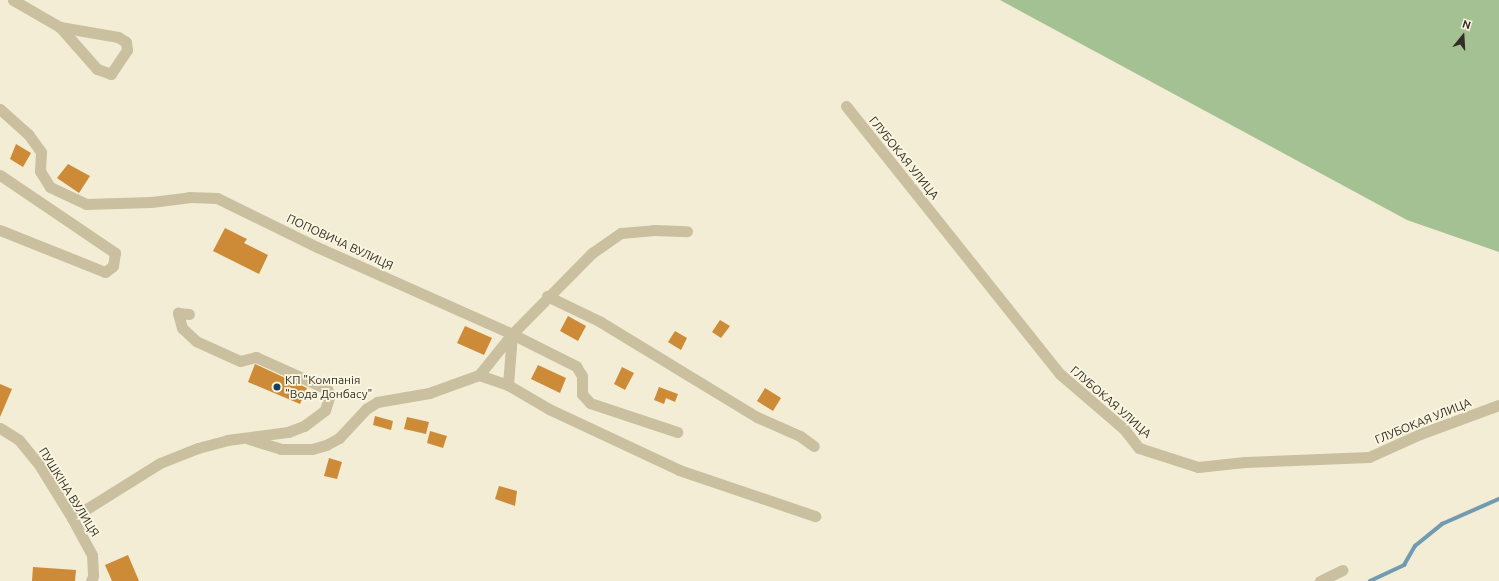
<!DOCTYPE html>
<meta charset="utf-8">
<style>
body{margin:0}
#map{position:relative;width:1499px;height:581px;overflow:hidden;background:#f2edd4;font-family:Ubuntu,sans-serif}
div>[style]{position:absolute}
.green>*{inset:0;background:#a4c194}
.stream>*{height:3.5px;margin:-1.75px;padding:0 1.75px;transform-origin:1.75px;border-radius:1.75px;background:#729ab0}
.building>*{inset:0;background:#cd8b37}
.minor>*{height:11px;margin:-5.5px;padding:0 5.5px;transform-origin:5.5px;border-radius:5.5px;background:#cac0a0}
.dots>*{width:11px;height:11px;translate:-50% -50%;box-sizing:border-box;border:2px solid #faf6e1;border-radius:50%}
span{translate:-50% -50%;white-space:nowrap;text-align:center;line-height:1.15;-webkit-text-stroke:3.5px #faf6e1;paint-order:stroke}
.street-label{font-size:12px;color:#332e24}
.poi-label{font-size:12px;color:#332e24}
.left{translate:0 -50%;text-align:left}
.north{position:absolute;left:1443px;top:16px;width:40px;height:40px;-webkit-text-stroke:3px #faf6e1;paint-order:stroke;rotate:18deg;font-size:11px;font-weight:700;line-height:16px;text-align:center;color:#332e24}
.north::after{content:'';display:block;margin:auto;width:14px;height:18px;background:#332e24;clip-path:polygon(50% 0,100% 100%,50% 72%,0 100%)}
</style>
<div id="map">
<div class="green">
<i style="clip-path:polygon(1000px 0,1499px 0,1499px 252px,1407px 220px)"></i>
</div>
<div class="stream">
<i style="left:1370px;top:581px;width:38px;rotate:-25deg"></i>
<i style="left:1404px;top:565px;width:22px;rotate:-60deg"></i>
<i style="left:1415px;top:546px;width:35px;rotate:-39deg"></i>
<i style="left:1442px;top:524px;width:62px;rotate:-23.7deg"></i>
</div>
<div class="building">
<i style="clip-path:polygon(16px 144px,31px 153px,23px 167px,10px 159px)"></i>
<i style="clip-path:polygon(68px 164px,90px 176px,79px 193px,57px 178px)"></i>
<i style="clip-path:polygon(225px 228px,247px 239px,244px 243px,268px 255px,259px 274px,213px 251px)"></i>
<i style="clip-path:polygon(568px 316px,586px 326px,578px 341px,560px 331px)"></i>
<i style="clip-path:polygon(720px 320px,730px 326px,721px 338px,712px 332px)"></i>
<i style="clip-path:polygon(465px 326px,492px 338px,484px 355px,457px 343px)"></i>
<i style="clip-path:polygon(675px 331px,687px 338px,681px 350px,668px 342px)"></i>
<i style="clip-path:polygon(255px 364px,307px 388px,300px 404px,248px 382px)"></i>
<i style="clip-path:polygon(538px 365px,566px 378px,560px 393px,531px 379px)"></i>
<i style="clip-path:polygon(622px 367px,634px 373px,625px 390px,614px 384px)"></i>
<i style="clip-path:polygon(0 384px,12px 389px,0 417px)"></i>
<i style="clip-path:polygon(659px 387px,678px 394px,675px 402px,666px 398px,664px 404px,654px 400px)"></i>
<i style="clip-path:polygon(765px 388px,781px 398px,773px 411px,757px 401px)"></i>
<i style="clip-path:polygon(375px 416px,393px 421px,391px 430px,373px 425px)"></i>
<i style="clip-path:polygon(407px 417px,429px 422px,426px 434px,404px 429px)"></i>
<i style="clip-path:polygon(430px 431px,447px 436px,443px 448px,427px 443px)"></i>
<i style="clip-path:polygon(329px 458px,342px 462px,337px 479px,324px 476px)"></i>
<i style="clip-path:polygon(499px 486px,517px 491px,515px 506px,495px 499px)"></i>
<i style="clip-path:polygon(128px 555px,139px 581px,112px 581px,105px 565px)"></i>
<i style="clip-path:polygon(33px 567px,76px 570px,75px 581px,32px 581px)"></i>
</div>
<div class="minor">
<i style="left:13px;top:0;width:54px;rotate:29.9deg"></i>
<i style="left:60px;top:27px;width:59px;rotate:9.8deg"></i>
<i style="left:118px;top:37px;width:9px;rotate:32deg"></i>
<i style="left:126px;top:42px;width:8px;rotate:83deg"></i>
<i style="left:127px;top:50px;width:29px;rotate:124deg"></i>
<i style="left:111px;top:74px;width:15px;rotate:-160deg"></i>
<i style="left:97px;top:69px;width:56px;rotate:-131.4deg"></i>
<i style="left:846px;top:106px;width:343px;rotate:51.4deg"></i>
<i style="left:1060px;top:374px;width:84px;rotate:40.7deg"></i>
<i style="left:1124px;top:429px;width:24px;rotate:52deg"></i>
<i style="left:1139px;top:448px;width:62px;rotate:17.9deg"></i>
<i style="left:1198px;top:467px;width:47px;rotate:-6.1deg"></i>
<i style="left:1245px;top:462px;width:124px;rotate:-2.3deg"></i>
<i style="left:1369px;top:457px;width:56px;rotate:-24.3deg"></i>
<i style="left:1420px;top:434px;width:84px;rotate:-20.2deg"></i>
<i style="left:0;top:109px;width:38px;rotate:42deg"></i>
<i style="left:28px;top:134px;width:22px;rotate:54deg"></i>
<i style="left:41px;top:152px;width:19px;rotate:93deg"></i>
<i style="left:40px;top:171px;width:19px;rotate:58deg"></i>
<i style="left:50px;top:187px;width:40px;rotate:25deg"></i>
<i style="left:86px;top:204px;width:65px;rotate:-1.8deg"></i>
<i style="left:151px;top:202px;width:38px;rotate:-7deg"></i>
<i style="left:189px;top:197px;width:28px;rotate:2deg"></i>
<i style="left:217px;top:198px;width:111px;rotate:26.1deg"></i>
<i style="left:317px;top:247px;width:214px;rotate:24deg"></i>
<i style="left:512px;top:334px;width:72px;rotate:26.6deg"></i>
<i style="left:576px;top:366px;width:12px;rotate:59deg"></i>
<i style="left:582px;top:376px;width:18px;rotate:90deg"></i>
<i style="left:582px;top:394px;width:12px;rotate:48deg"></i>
<i style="left:590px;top:403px;width:92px;rotate:18.4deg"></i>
<i style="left:0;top:175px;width:139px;rotate:34.1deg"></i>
<i style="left:115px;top:253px;width:13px;rotate:99deg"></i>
<i style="left:113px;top:266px;width:10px;rotate:143deg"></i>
<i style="left:105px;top:272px;width:113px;rotate:-158.2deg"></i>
<i style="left:547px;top:296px;width:58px;rotate:25.7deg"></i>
<i style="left:599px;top:321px;width:185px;rotate:31.3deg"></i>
<i style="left:757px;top:417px;width:47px;rotate:23.8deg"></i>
<i style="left:800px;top:436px;width:17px;rotate:36deg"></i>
<i style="left:512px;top:334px;width:114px;rotate:-45.4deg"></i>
<i style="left:592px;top:253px;width:35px;rotate:-35deg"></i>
<i style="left:621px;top:233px;width:33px;rotate:-5deg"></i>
<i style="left:654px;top:230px;width:33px;rotate:2deg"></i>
<i style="left:479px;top:375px;width:31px;rotate:19deg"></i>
<i style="left:508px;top:385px;width:48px;rotate:30.3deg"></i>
<i style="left:549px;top:409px;width:144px;rotate:25.1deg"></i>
<i style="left:679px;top:470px;width:144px;rotate:18.7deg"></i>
<i style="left:0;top:428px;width:22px;rotate:32deg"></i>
<i style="left:19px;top:440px;width:33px;rotate:51deg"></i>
<i style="left:40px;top:466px;width:61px;rotate:58.4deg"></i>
<i style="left:72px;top:518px;width:42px;rotate:61.6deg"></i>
<i style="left:92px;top:555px;width:21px;rotate:87deg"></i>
<i style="left:93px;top:576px;width:5px;rotate:112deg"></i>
<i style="left:249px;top:439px;width:34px;rotate:17deg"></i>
<i style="left:281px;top:449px;width:31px"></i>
<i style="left:312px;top:449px;width:15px;rotate:-16deg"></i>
<i style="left:326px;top:445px;width:15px;rotate:-28deg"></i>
<i style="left:339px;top:438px;width:40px;rotate:-47deg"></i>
<i style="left:366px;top:409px;width:13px;rotate:-32deg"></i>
<i style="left:377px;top:402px;width:53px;rotate:-9.8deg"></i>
<i style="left:429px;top:393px;width:53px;rotate:-19.8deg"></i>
<i style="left:479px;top:375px;width:53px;rotate:-51.2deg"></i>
<i style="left:512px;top:334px;width:51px;rotate:94.5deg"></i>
<i style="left:72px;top:518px;width:104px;rotate:-32deg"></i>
<i style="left:160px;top:463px;width:41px;rotate:-21.5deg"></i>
<i style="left:198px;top:448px;width:30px;rotate:-15deg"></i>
<i style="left:227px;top:440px;width:62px;rotate:-7.5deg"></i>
<i style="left:288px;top:432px;width:17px;rotate:-21deg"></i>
<i style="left:304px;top:426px;width:26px;rotate:-37deg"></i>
<i style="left:325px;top:410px;width:16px;rotate:-72deg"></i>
<i style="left:330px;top:395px;width:7px;rotate:-117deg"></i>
<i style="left:327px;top:389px;width:78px;rotate:-155.7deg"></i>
<i style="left:256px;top:357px;width:16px;rotate:166deg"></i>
<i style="left:240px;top:361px;width:48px;rotate:-155.6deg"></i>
<i style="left:196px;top:341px;width:19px;rotate:-137deg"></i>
<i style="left:182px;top:328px;width:16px;rotate:-105deg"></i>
<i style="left:178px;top:313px;width:11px;rotate:5deg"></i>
<i style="left:1320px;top:581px;width:25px;rotate:-26deg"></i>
</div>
<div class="dots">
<i style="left:277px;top:387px;background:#183f57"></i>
</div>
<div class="street-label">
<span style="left:904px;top:158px;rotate:51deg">ГЛУБОКАЯ УЛИЦА</span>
<span style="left:340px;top:242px;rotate:25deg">ПОПОВИЧА ВУЛИЦЯ</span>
<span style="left:1111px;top:402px;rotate:41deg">ГЛУБОКАЯ УЛИЦА</span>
<span style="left:1423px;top:421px;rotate:-22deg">ГЛУБОКАЯ УЛИЦА</span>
<span style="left:69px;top:492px;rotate:58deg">ПУШКІНА ВУЛИЦЯ</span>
</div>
<div class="poi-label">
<span class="left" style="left:285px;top:387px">КП "Компанія<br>"Вода Донбасу"</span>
</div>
<div class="north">N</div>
</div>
